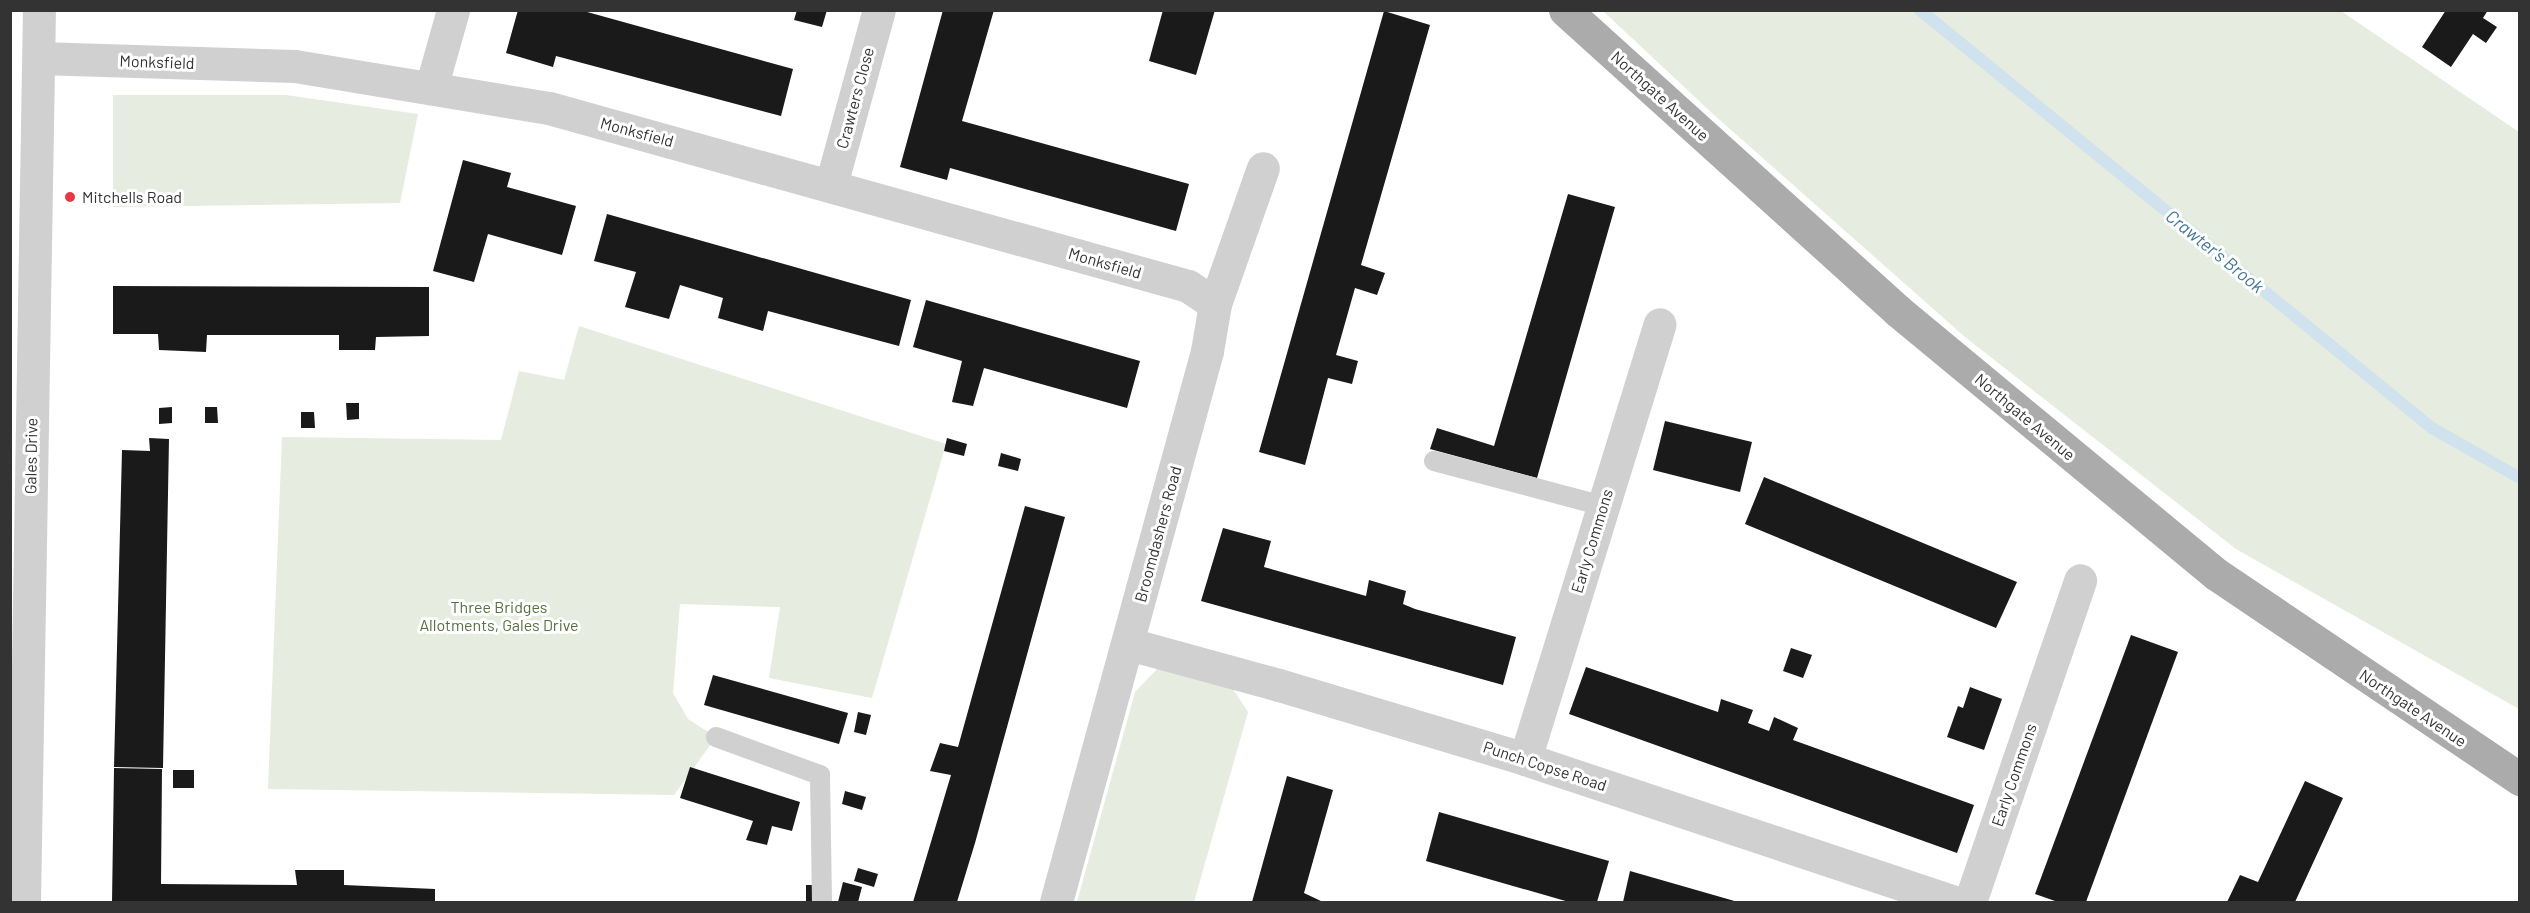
<!DOCTYPE html>
<style>
body{margin:0}
#map{position:relative;width:2530px;height:913px;overflow:hidden;background:#fff;font-family:Barlow,sans-serif}
div>[style]{position:absolute}
.green>*{inset:0;background:#e6ecdf}
.stream>*{height:12px;margin:-6px;padding:0 6px;transform-origin:6px;border-radius:6px;background:#cfe2ee}
.building>*{inset:0;background:#1a1a1a}
.lane>*{height:20px;margin:-10px;padding:0 10px;transform-origin:10px;border-radius:10px;background:#d0d0d0}
.street>*{height:33px;margin:-16.5px;padding:0 16.5px;transform-origin:16.5px;border-radius:16.5px;background:#d0d0d0}
.primary>*{height:33px;margin:-16.5px;padding:0 16.5px;transform-origin:16.5px;border-radius:16.5px;background:#ababab}
.dots>*{width:16px;height:16px;translate:-50% -50%;box-sizing:border-box;border:3px solid #fff;border-radius:50%}
span{translate:-50% -50%;white-space:nowrap;text-align:center;line-height:1.15;-webkit-text-stroke:6px #fff;paint-order:stroke}
.street-label{font-size:16px;color:#333}
.poi-label{font-size:16px;color:#333}
.left{translate:0 -50%;text-align:left}
.park-label{font-size:16px;color:#56703f}
.water-label{font-size:18px;color:#3f7597;font-style:italic}
.frame{position:absolute;inset:0;border:12px solid #333;pointer-events:none}
</style>
<div id="map">
<div class="green">
<i style="clip-path:polygon(1603px 11px,2341px 11px,2519px 132px,2519px 709px,2236px 549px,1965px 337px,1713px 114px)"></i>
<i style="clip-path:polygon(113px 95px,286px 95px,418px 114px,400px 203px,113px 207px)"></i>
<i style="clip-path:polygon(579px 326px,946px 444px,872px 698px,769px 678px,780px 607px,680px 604px,673px 693px,688px 719px,716px 737px,674px 795px,268px 789px,282px 437px,501px 440px,519px 371px,564px 380px)"></i>
<i style="clip-path:polygon(1158px 668px,1231px 686px,1248px 712px,1194px 902px,1077px 902px,1135px 692px)"></i>
</div>
<div class="stream">
<i style="left:1920px;top:10px;width:661px;rotate:39.23deg"></i>
<i style="left:2432px;top:428px;width:101px;rotate:29.6deg"></i>
</div>
<div class="building">
<i style="clip-path:polygon(518px 10px,580px 10px,793px 69px,781px 116px,556px 56px,553px 67px,506px 53px)"></i>
<i style="clip-path:polygon(797px 10px,827px 10px,822px 27px,794px 20px)"></i>
<i style="clip-path:polygon(943px 10px,994px 10px,962px 121px,1189px 184px,1176px 231px,950px 168px,947px 180px,900px 167px)"></i>
<i style="clip-path:polygon(1163px 10px,1215px 10px,1196px 75px,1149px 61px)"></i>
<i style="clip-path:polygon(2446px 10px,2488px 10px,2483px 18px,2497px 27px,2486px 43px,2473px 34px,2451px 67px,2422px 47px)"></i>
<i style="clip-path:polygon(1384px 11px,1430px 25px,1361px 265px,1385px 273px,1377px 295px,1355px 288px,1336px 355px,1358px 361px,1352px 384px,1328px 378px,1305px 465px,1259px 452px)"></i>
<i style="clip-path:polygon(463px 160px,511px 173px,507px 187px,576px 206px,562px 255px,488px 234px,474px 282px,433px 271px)"></i>
<i style="clip-path:polygon(1568px 194px,1615px 207px,1537px 478px,1430px 449px,1437px 428px,1494px 446px)"></i>
<i style="clip-path:polygon(607px 214px,911px 300px,899px 346px,768px 311px,763px 331px,718px 318px,723px 298px,680px 285px,669px 319px,625px 307px,636px 272px,594px 261px)"></i>
<i style="clip-path:polygon(113px 286px,429px 287px,429px 336px,376px 337px,375px 350px,339px 350px,339px 335px,207px 335px,206px 352px,159px 350px,158px 334px,113px 334px)"></i>
<i style="clip-path:polygon(926px 300px,1140px 361px,1127px 408px,984px 368px,973px 406px,952px 402px,962px 361px,913px 347px)"></i>
<i style="clip-path:polygon(346px 403px,359px 403px,359px 419px,347px 420px)"></i>
<i style="clip-path:polygon(172px 407px,172px 423px,159px 424px,159px 408px)"></i>
<i style="clip-path:polygon(205px 407px,217px 407px,218px 423px,205px 423px)"></i>
<i style="clip-path:polygon(301px 412px,314px 412px,315px 428px,301px 428px)"></i>
<i style="clip-path:polygon(1665px 421px,1752px 442px,1740px 492px,1653px 470px)"></i>
<i style="clip-path:polygon(149px 438px,169px 439px,163px 768px,114px 767px,122px 450px,150px 451px)"></i>
<i style="clip-path:polygon(947px 438px,967px 444px,964px 456px,944px 451px)"></i>
<i style="clip-path:polygon(1001px 453px,1021px 459px,1018px 471px,998px 466px)"></i>
<i style="clip-path:polygon(1764px 477px,2017px 582px,1996px 628px,1745px 524px)"></i>
<i style="clip-path:polygon(1025px 506px,1065px 517px,975px 843px,957px 902px,913px 902px,951px 775px,930px 771px,940px 743px,958px 747px)"></i>
<i style="clip-path:polygon(1223px 528px,1271px 541px,1264px 567px,1366px 596px,1369px 580px,1406px 591px,1403px 604px,1415px 609px,1516px 637px,1503px 685px,1201px 601px)"></i>
<i style="clip-path:polygon(2131px 635px,2178px 652px,2086px 902px,2058px 902px,2035px 894px)"></i>
<i style="clip-path:polygon(1791px 648px,1812px 655px,1803px 678px,1783px 671px)"></i>
<i style="clip-path:polygon(1586px 667px,1718px 712px,1721px 699px,1753px 710px,1748px 723px,1769px 731px,1774px 717px,1798px 728px,1793px 740px,1974px 805px,1957px 853px,1569px 714px)"></i>
<i style="clip-path:polygon(713px 675px,848px 713px,839px 744px,704px 705px)"></i>
<i style="clip-path:polygon(1970px 687px,2002px 699px,1984px 750px,1947px 737px,1958px 706px,1963px 708px)"></i>
<i style="clip-path:polygon(858px 712px,871px 715px,866px 735px,854px 732px)"></i>
<i style="clip-path:polygon(690px 767px,800px 802px,792px 831px,772px 826px,767px 845px,746px 840px,753px 821px,680px 798px)"></i>
<i style="clip-path:polygon(114px 768px,162px 769px,161px 884px,297px 885px,295px 870px,344px 870px,344px 885px,435px 889px,435px 902px,112px 902px)"></i>
<i style="clip-path:polygon(173px 770px,194px 770px,194px 788px,173px 788px)"></i>
<i style="clip-path:polygon(1287px 776px,1333px 790px,1304px 893px,1323px 902px,1252px 902px)"></i>
<i style="clip-path:polygon(2305px 781px,2343px 798px,2295px 902px,2227px 902px,2240px 875px,2258px 882px)"></i>
<i style="clip-path:polygon(845px 791px,866px 797px,862px 810px,842px 804px)"></i>
<i style="clip-path:polygon(1439px 812px,1609px 861px,1597px 902px,1569px 902px,1426px 861px)"></i>
<i style="clip-path:polygon(858px 868px,878px 874px,874px 887px,854px 881px)"></i>
<i style="clip-path:polygon(1630px 871px,1738px 902px,1623px 902px)"></i>
<i style="clip-path:polygon(843px 882px,862px 887px,858px 902px,838px 902px)"></i>
<i style="clip-path:polygon(806px 885px,819px 885px,819px 902px,806px 902px)"></i>
</div>
<div class="lane">
<i style="left:1434px;top:461px;width:175px;rotate:14.9deg"></i>
<i style="left:716px;top:737px;width:111px;rotate:20.1deg"></i>
<i style="left:820px;top:775px;width:127px;rotate:89.1deg"></i>
</div>
<div class="street">
<i style="left:39px;top:58px;width:256px;rotate:1.8deg"></i>
<i style="left:295px;top:66px;width:257px;rotate:9.4deg"></i>
<i style="left:549px;top:108px;width:663px;rotate:15.57deg"></i>
<i style="left:1188px;top:286px;width:32px;rotate:34deg"></i>
<i style="left:431px;top:88px;width:81px;rotate:-74.2deg"></i>
<i style="left:831px;top:185px;width:181px;rotate:-74.7deg"></i>
<i style="left:1129px;top:644px;width:156px;rotate:15.3deg"></i>
<i style="left:1279px;top:685px;width:257px;rotate:16.7deg"></i>
<i style="left:1525px;top:759px;width:454px;rotate:18.4deg"></i>
<i style="left:1525px;top:759px;width:455px;rotate:-72.8deg"></i>
<i style="left:24px;top:902px;width:892px;rotate:-89.04deg"></i>
<i style="left:1056px;top:902px;width:571px;rotate:-74.67deg"></i>
<i style="left:1207px;top:351px;width:48px;rotate:-80.3deg"></i>
<i style="left:1215px;top:304px;width:144px;rotate:-70.6deg"></i>
<i style="left:1970px;top:902px;width:340px;rotate:-71.1deg"></i>
</div>
<div class="primary">
<i style="left:1565px;top:10px;width:449px;rotate:42.1deg"></i>
<i style="left:1898px;top:311px;width:413px;rotate:39.6deg"></i>
<i style="left:2216px;top:574px;width:367px;rotate:34deg"></i>
</div>
<div class="dots">
<i style="left:70px;top:197px;background:#e63946"></i>
</div>
<div class="street-label">
<span style="left:157px;top:62px;rotate:2deg">Monksfield</span>
<span style="left:1660px;top:96px;rotate:42deg">Northgate Avenue</span>
<span style="left:855px;top:98px;rotate:-75deg">Crawters Close</span>
<span style="left:637px;top:132px;rotate:15deg">Monksfield</span>
<span style="left:1105px;top:263px;rotate:16deg">Monksfield</span>
<span style="left:2025px;top:417px;rotate:40deg">Northgate Avenue</span>
<span style="left:31px;top:456px;rotate:-89deg">Gales Drive</span>
<span style="left:1158px;top:534px;rotate:-75deg">Broomdashers Road</span>
<span style="left:1592px;top:541px;rotate:-73deg">Early Commons</span>
<span style="left:2413px;top:708px;rotate:34deg">Northgate Avenue</span>
<span style="left:1545px;top:766px;rotate:18deg">Punch Copse Road</span>
<span style="left:2014px;top:775px;rotate:-71deg">Early Commons</span>
</div>
<div class="poi-label">
<span class="left" style="left:82px;top:197px">Mitchells Road</span>
</div>
<div class="park-label">
<span style="left:499px;top:616px">Three Bridges<br>Allotments, Gales Drive</span>
</div>
<div class="water-label">
<span style="left:2215px;top:251px;rotate:39deg">Crawter's Brook</span>
</div>
<div class="frame"></div>
</div>
